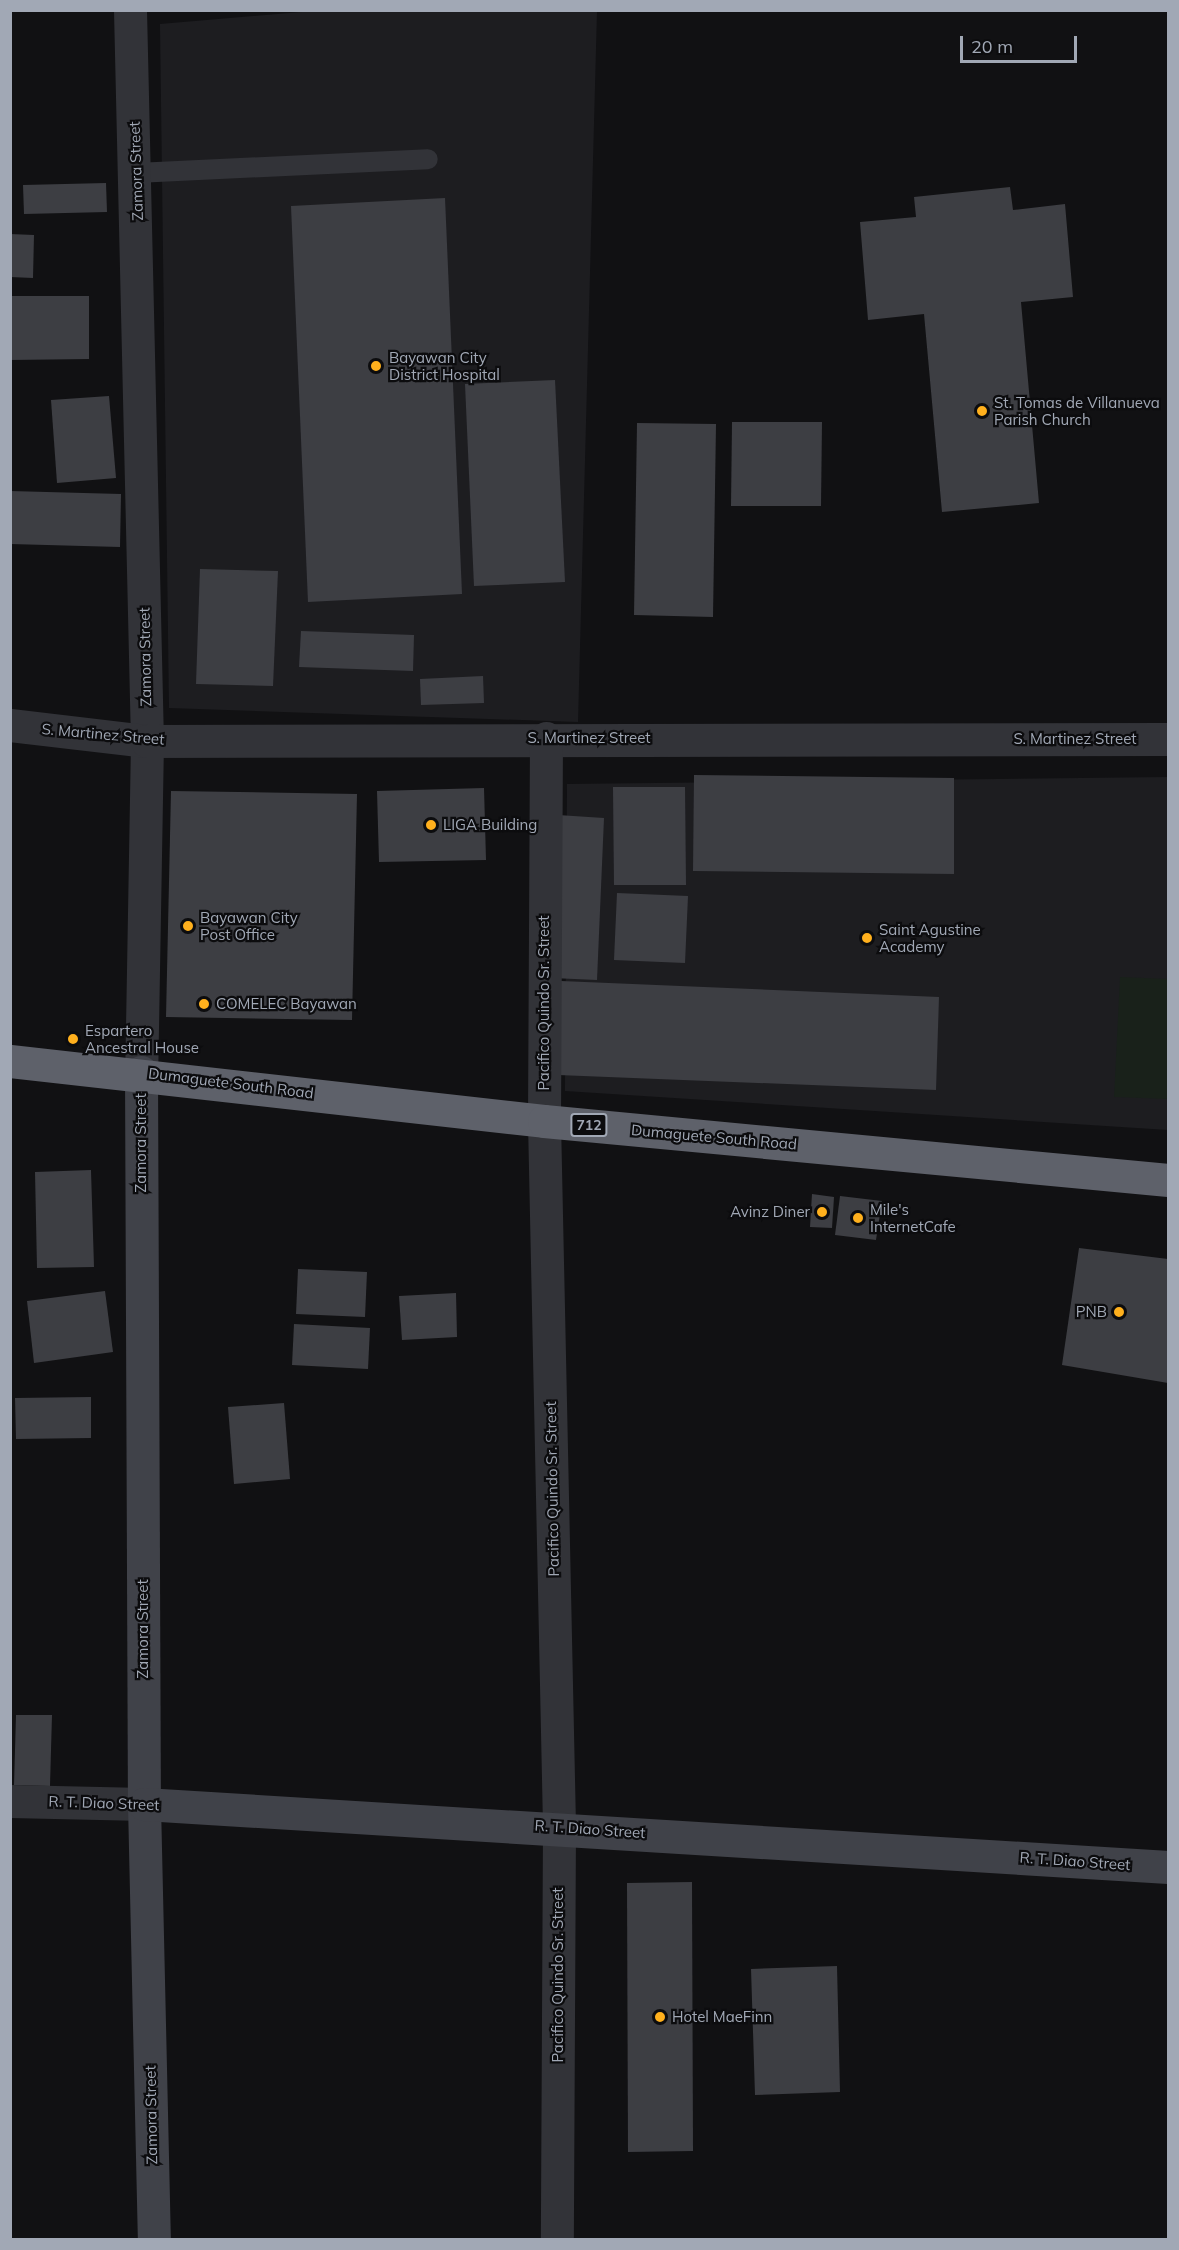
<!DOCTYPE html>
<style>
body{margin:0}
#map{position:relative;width:1179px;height:2250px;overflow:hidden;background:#111113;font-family:Mulish,sans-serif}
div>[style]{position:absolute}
.built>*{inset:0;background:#1d1d20}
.green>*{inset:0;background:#19211a}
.building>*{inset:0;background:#3d3e43}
.lane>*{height:20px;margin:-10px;padding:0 10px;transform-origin:10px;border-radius:10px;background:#323338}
.street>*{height:33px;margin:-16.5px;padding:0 16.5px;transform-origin:16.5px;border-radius:16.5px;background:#323338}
.secondary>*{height:33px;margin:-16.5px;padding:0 16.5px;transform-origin:16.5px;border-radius:16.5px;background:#404249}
.highway>*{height:33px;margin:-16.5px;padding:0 16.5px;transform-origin:16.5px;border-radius:16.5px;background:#5e616a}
.dots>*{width:16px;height:16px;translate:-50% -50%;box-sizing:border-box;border:3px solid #0c0c0e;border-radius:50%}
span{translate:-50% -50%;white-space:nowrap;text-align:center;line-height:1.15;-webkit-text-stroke:4.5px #0c0c0e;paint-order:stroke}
.shield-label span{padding:2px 4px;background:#0c0c0e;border:2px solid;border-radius:4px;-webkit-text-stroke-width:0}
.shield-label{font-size:14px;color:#a1a8b5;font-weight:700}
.street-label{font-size:15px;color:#a1a8b5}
.poi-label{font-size:15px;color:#a1a8b5}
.left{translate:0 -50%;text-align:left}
.right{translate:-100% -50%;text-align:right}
.frame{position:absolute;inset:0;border:12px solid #a1a8b5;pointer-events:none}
.scale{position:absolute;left:960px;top:36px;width:117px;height:27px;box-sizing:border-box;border:3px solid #a1a8b5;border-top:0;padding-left:8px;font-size:18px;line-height:21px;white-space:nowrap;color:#a1a8b5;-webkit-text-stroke:4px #0c0c0e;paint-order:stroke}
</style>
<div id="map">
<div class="built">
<i style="clip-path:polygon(325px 10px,597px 11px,578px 722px,169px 708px,160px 24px)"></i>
<i style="clip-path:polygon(1168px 777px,1168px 1130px,565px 1091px,567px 784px)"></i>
</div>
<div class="green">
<i style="clip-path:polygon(1120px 977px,1168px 979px,1168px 1099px,1114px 1097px)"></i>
</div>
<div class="building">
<i style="clip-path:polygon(106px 183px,107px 212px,24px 214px,23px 185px)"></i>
<i style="clip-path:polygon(1010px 187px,1013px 210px,1065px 204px,1073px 297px,1021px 302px,1039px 503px,942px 512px,924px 314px,868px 320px,860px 222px,916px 217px,914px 197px)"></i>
<i style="clip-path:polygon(445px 198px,462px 594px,308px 602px,291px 206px)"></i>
<i style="clip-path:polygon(10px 234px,34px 235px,33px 278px,10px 277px)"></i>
<i style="clip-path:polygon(10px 296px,89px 296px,89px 359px,10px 360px)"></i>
<i style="clip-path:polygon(555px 380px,565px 582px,474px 586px,465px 384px)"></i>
<i style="clip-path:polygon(109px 396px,116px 478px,57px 483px,51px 400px)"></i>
<i style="clip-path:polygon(732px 422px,822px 422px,821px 506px,731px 506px)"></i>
<i style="clip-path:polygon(637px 423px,716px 424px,713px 617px,634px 615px)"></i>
<i style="clip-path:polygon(10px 491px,121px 494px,120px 547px,10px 544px)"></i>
<i style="clip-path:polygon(200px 569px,278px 571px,273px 686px,196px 684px)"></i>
<i style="clip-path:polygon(301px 631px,414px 635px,413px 671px,299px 667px)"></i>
<i style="clip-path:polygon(483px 676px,484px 703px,421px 705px,420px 679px)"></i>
<i style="clip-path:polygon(694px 775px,954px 778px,954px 874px,693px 871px)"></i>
<i style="clip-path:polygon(613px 787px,685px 787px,686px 885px,614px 885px)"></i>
<i style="clip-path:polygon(484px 788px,486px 860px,379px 862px,377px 791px)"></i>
<i style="clip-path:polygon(171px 791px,357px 794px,352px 1020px,166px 1017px)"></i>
<i style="clip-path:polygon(558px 815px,604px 818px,597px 980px,552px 978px)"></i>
<i style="clip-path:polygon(617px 893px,688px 896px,685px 963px,614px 960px)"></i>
<i style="clip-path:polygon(561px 981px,939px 997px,936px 1090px,558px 1075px)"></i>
<i style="clip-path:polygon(91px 1170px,94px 1267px,37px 1268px,35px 1172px)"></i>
<i style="clip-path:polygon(812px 1194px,834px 1197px,832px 1228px,810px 1227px)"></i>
<i style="clip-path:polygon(840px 1196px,882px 1201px,876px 1240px,835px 1235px)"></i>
<i style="clip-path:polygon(1079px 1248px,1168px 1259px,1168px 1383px,1062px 1365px)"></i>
<i style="clip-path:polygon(298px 1269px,367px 1272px,365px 1317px,296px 1314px)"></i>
<i style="clip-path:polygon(105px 1291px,113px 1352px,34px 1363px,27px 1301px)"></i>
<i style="clip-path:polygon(456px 1293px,457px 1337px,402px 1340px,399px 1296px)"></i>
<i style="clip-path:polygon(294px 1324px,370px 1328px,368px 1369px,292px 1365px)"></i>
<i style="clip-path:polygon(91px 1397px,91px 1438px,16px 1439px,15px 1398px)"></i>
<i style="clip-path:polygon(284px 1403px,290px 1479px,234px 1484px,228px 1407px)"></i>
<i style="clip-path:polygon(16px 1715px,52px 1715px,50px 1786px,14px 1785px)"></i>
<i style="clip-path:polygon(692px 1882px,693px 2151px,628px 2152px,627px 1883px)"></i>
<i style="clip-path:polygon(837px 1966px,840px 2092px,755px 2095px,751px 1969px)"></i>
</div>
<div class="lane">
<i style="left:136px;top:173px;width:292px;rotate:-2.7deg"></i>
</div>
<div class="street">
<i style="left:130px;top:10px;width:731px;rotate:88.67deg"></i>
<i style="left:147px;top:741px;width:331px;rotate:91deg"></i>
<i style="left:10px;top:725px;width:138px;rotate:6.7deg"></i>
<i style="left:147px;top:741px;width:1021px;rotate:-0.11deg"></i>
<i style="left:546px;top:738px;width:383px;rotate:90.3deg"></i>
<i style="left:544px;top:1121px;width:706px;rotate:88.78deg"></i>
<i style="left:559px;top:1827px;width:413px;rotate:90.3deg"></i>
<i style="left:10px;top:1801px;width:134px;rotate:1.3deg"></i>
</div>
<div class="secondary">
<i style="left:141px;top:1072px;width:732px;rotate:89.77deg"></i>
<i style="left:144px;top:1804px;width:436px;rotate:88.7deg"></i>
<i style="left:144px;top:1804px;width:1026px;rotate:3.52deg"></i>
</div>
<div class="highway">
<i style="left:10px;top:1061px;width:537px;rotate:6.41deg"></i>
<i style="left:544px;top:1121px;width:627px;rotate:5.4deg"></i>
</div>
<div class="dots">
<i style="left:376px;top:366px;background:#ffb01d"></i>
<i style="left:982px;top:411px;background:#ffb01d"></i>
<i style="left:431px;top:825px;background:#ffb01d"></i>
<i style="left:188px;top:926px;background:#ffb01d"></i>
<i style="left:867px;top:938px;background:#ffb01d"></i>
<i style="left:204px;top:1004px;background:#ffb01d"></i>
<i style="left:73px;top:1039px;background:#ffb01d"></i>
<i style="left:822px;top:1212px;background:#ffb01d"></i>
<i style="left:858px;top:1218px;background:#ffb01d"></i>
<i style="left:1119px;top:1312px;background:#ffb01d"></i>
<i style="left:660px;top:2017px;background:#ffb01d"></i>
</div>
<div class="shield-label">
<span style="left:589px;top:1125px">712</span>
</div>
<div class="street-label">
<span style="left:136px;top:171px;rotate:-92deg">Zamora Street</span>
<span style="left:145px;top:657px;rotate:-91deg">Zamora Street</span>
<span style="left:103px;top:734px;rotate:5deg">S. Martinez Street</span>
<span style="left:589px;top:738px">S. Martinez Street</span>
<span style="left:1075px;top:739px">S. Martinez Street</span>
<span style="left:544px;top:1003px;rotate:-90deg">Pacifico Quindo Sr. Street</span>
<span style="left:231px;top:1083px;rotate:7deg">Dumaguete South Road</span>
<span style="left:714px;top:1137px;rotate:5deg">Dumaguete South Road</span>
<span style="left:141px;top:1143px;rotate:-90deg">Zamora Street</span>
<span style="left:552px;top:1489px;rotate:-91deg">Pacifico Quindo Sr. Street</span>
<span style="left:143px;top:1629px;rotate:-90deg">Zamora Street</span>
<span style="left:104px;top:1803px;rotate:2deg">R. T. Diao Street</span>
<span style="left:590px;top:1829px;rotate:4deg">R. T. Diao Street</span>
<span style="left:1075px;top:1861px;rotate:4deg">R. T. Diao Street</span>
<span style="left:558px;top:1975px;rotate:-90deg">Pacifico Quindo Sr. Street</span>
<span style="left:151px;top:2115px;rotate:-91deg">Zamora Street</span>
</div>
<div class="poi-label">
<span class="left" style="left:389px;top:366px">Bayawan City<br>District Hospital</span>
<span class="left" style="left:994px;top:411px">St. Tomas de Villanueva<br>Parish Church</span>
<span class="left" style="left:443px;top:825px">LIGA Building</span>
<span class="left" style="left:200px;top:926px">Bayawan City<br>Post Office</span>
<span class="left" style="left:879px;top:938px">Saint Agustine<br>Academy</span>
<span class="left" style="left:216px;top:1004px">COMELEC Bayawan</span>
<span class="left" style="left:85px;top:1039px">Espartero<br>Ancestral House</span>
<span class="left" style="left:870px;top:1218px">Mile's<br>InternetCafe</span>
<span class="right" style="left:810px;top:1212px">Avinz Diner</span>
<span class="right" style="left:1107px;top:1312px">PNB</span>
<span class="left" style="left:672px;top:2017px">Hotel MaeFinn</span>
</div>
<div class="frame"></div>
<div class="scale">20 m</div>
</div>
